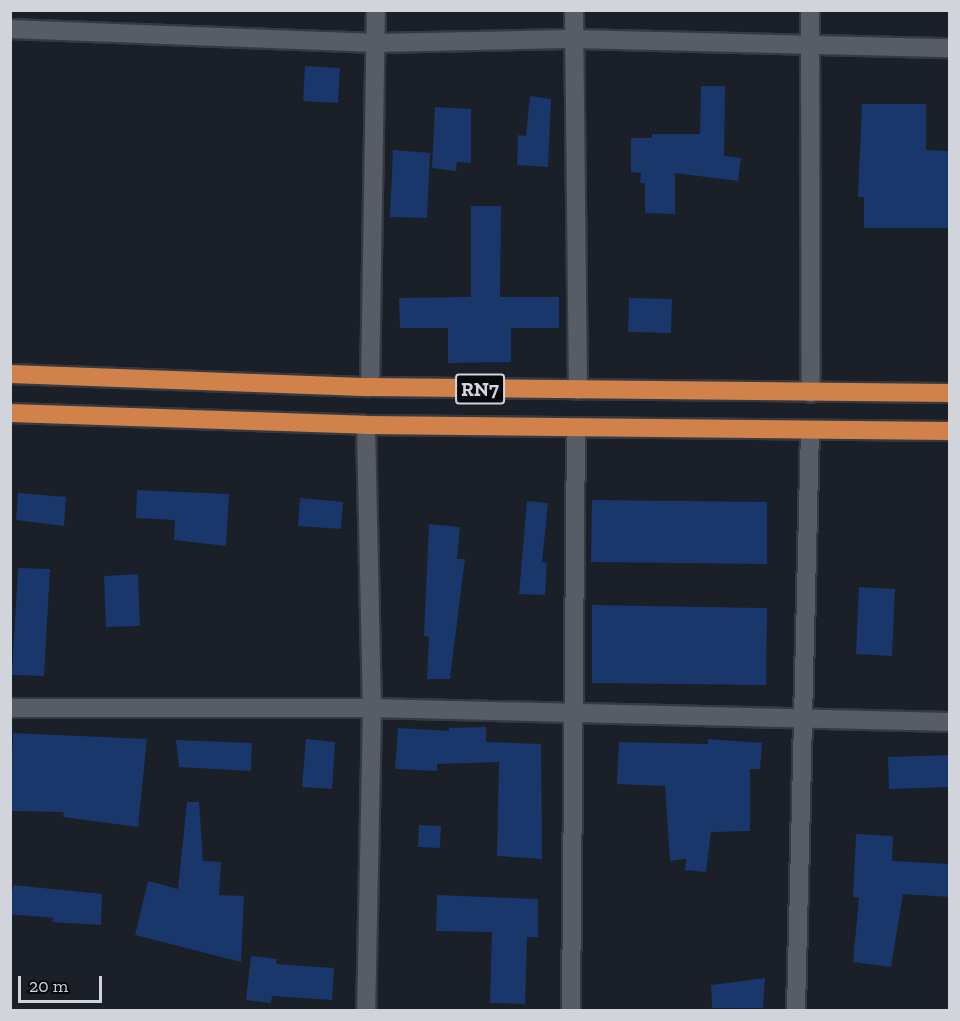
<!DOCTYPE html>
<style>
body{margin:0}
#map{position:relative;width:960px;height:1021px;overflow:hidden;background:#1a1f28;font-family:"Zilla Slab",serif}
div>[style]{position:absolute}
.building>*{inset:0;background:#19376b}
.roads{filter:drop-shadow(2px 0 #363a40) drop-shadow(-2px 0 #363a40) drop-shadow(0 2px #363a40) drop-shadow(0 -2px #363a40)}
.minor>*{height:18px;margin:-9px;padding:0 9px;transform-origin:9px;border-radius:9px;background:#575d66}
.highway>*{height:18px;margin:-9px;padding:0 9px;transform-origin:9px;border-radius:9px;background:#d1824a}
span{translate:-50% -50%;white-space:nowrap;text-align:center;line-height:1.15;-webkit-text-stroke:5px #07090d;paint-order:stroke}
.shield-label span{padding:2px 4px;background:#07090d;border:2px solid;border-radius:4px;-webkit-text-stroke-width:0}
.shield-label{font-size:20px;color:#d1d4da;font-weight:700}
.frame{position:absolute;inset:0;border:12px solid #d1d4da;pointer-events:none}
.scale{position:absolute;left:18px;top:976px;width:84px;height:27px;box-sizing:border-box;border:3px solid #d1d4da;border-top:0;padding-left:8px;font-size:18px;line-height:21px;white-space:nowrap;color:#d1d4da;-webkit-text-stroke:4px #07090d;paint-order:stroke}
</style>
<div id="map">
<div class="building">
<i style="clip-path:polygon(305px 66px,340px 68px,338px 103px,303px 101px)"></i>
<i style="clip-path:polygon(701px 86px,725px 86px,724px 156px,741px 158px,738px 181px,675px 173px,675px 214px,645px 213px,645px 183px,640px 183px,641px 173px,631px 172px,631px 138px,652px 138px,652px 134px,700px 134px)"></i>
<i style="clip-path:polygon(530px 96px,551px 99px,548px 167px,517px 165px,518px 135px,526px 136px)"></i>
<i style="clip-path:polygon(862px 104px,926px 104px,926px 150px,950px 151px,950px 228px,864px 228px,864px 197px,858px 197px)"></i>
<i style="clip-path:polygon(435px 107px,471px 109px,471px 163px,457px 162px,456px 171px,432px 168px)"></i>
<i style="clip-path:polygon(393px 150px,430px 153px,427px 218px,390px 217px)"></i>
<i style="clip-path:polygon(471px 206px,501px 206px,500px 297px,559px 297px,559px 328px,511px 328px,511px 362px,448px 363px,448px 328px,400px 328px,399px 298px,471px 297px)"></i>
<i style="clip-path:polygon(629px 298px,672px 299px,671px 333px,628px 332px)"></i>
<i style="clip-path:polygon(137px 490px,229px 494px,226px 546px,174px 540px,175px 520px,136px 518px)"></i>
<i style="clip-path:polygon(18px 493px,66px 497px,64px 526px,16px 520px)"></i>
<i style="clip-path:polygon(300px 498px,343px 502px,341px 529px,298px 526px)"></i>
<i style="clip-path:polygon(592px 500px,767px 502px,767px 564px,591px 562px)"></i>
<i style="clip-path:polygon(527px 501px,548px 503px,542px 562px,547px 563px,545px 595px,519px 594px)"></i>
<i style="clip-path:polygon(429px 524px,460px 527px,457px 559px,465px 559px,450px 679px,427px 679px,429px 637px,424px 636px)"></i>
<i style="clip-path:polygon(18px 568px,50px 569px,44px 676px,12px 675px)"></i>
<i style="clip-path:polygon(138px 574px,140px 626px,106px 627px,104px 576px)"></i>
<i style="clip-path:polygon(859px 587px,895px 589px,892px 656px,856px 654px)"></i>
<i style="clip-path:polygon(592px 605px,767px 608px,766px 685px,592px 683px)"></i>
<i style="clip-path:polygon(486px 727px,486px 742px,541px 744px,542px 859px,497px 856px,499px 762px,437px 764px,437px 771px,395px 769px,398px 728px,449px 731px,449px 728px)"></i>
<i style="clip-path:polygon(13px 733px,147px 739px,138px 827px,63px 817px,64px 812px,11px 811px)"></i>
<i style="clip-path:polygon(306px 739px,335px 742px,332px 789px,302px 787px)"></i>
<i style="clip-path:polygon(708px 739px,762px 743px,760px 769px,750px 769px,750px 831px,711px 832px,706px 872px,685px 870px,686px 859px,670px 861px,665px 786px,617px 784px,619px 742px,708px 744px)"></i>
<i style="clip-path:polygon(176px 740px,252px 743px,251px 771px,179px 767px)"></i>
<i style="clip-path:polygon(950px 755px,950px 787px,889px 789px,888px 757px)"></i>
<i style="clip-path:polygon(187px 802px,199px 802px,203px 861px,221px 862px,219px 895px,244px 896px,241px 962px,135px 935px,148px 881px,178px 889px)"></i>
<i style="clip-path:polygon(419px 825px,441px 826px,440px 848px,418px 847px)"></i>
<i style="clip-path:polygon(856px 834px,893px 836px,892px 861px,950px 864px,950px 897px,903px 894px,891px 967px,853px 962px,859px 898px,853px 897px)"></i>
<i style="clip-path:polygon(13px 885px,102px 894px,101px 925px,52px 922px,53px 918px,10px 914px)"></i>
<i style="clip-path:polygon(437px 895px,538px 899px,538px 937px,527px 937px,525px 1004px,490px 1003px,492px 932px,436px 931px)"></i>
<i style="clip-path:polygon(251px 956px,277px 959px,276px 964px,334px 968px,332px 1000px,272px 996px,271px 1003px,246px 1000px)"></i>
<i style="clip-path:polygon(765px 978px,763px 1008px,712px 1008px,711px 985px)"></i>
</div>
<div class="roads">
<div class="minor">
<i style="left:574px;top:10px;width:380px;rotate:89.4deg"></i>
<i style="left:810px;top:10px;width:383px;rotate:89.9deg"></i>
<i style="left:10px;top:29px;width:366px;rotate:2.2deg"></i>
<i style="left:376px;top:43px;width:199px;rotate:-1.2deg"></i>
<i style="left:575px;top:39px;width:375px;rotate:1.4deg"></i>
<i style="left:370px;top:387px;width:377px;rotate:-89.1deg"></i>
<i style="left:366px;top:425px;width:283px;rotate:88.8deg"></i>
<i style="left:372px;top:708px;width:302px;rotate:91.1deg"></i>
<i style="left:10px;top:708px;width:362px"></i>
<i style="left:372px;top:708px;width:578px;rotate:1.39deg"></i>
<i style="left:571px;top:1010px;width:582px;rotate:-89.51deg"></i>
<i style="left:796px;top:1010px;width:580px;rotate:-88.62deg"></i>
</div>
<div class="highway">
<i style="left:10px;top:374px;width:360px;rotate:2.1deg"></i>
<i style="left:370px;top:387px;width:580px;rotate:0.59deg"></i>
<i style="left:10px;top:413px;width:356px;rotate:1.9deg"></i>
<i style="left:366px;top:425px;width:584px;rotate:0.59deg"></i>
</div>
</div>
<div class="shield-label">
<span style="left:480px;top:389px">RN7</span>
</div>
<div class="frame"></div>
<div class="scale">20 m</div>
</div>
